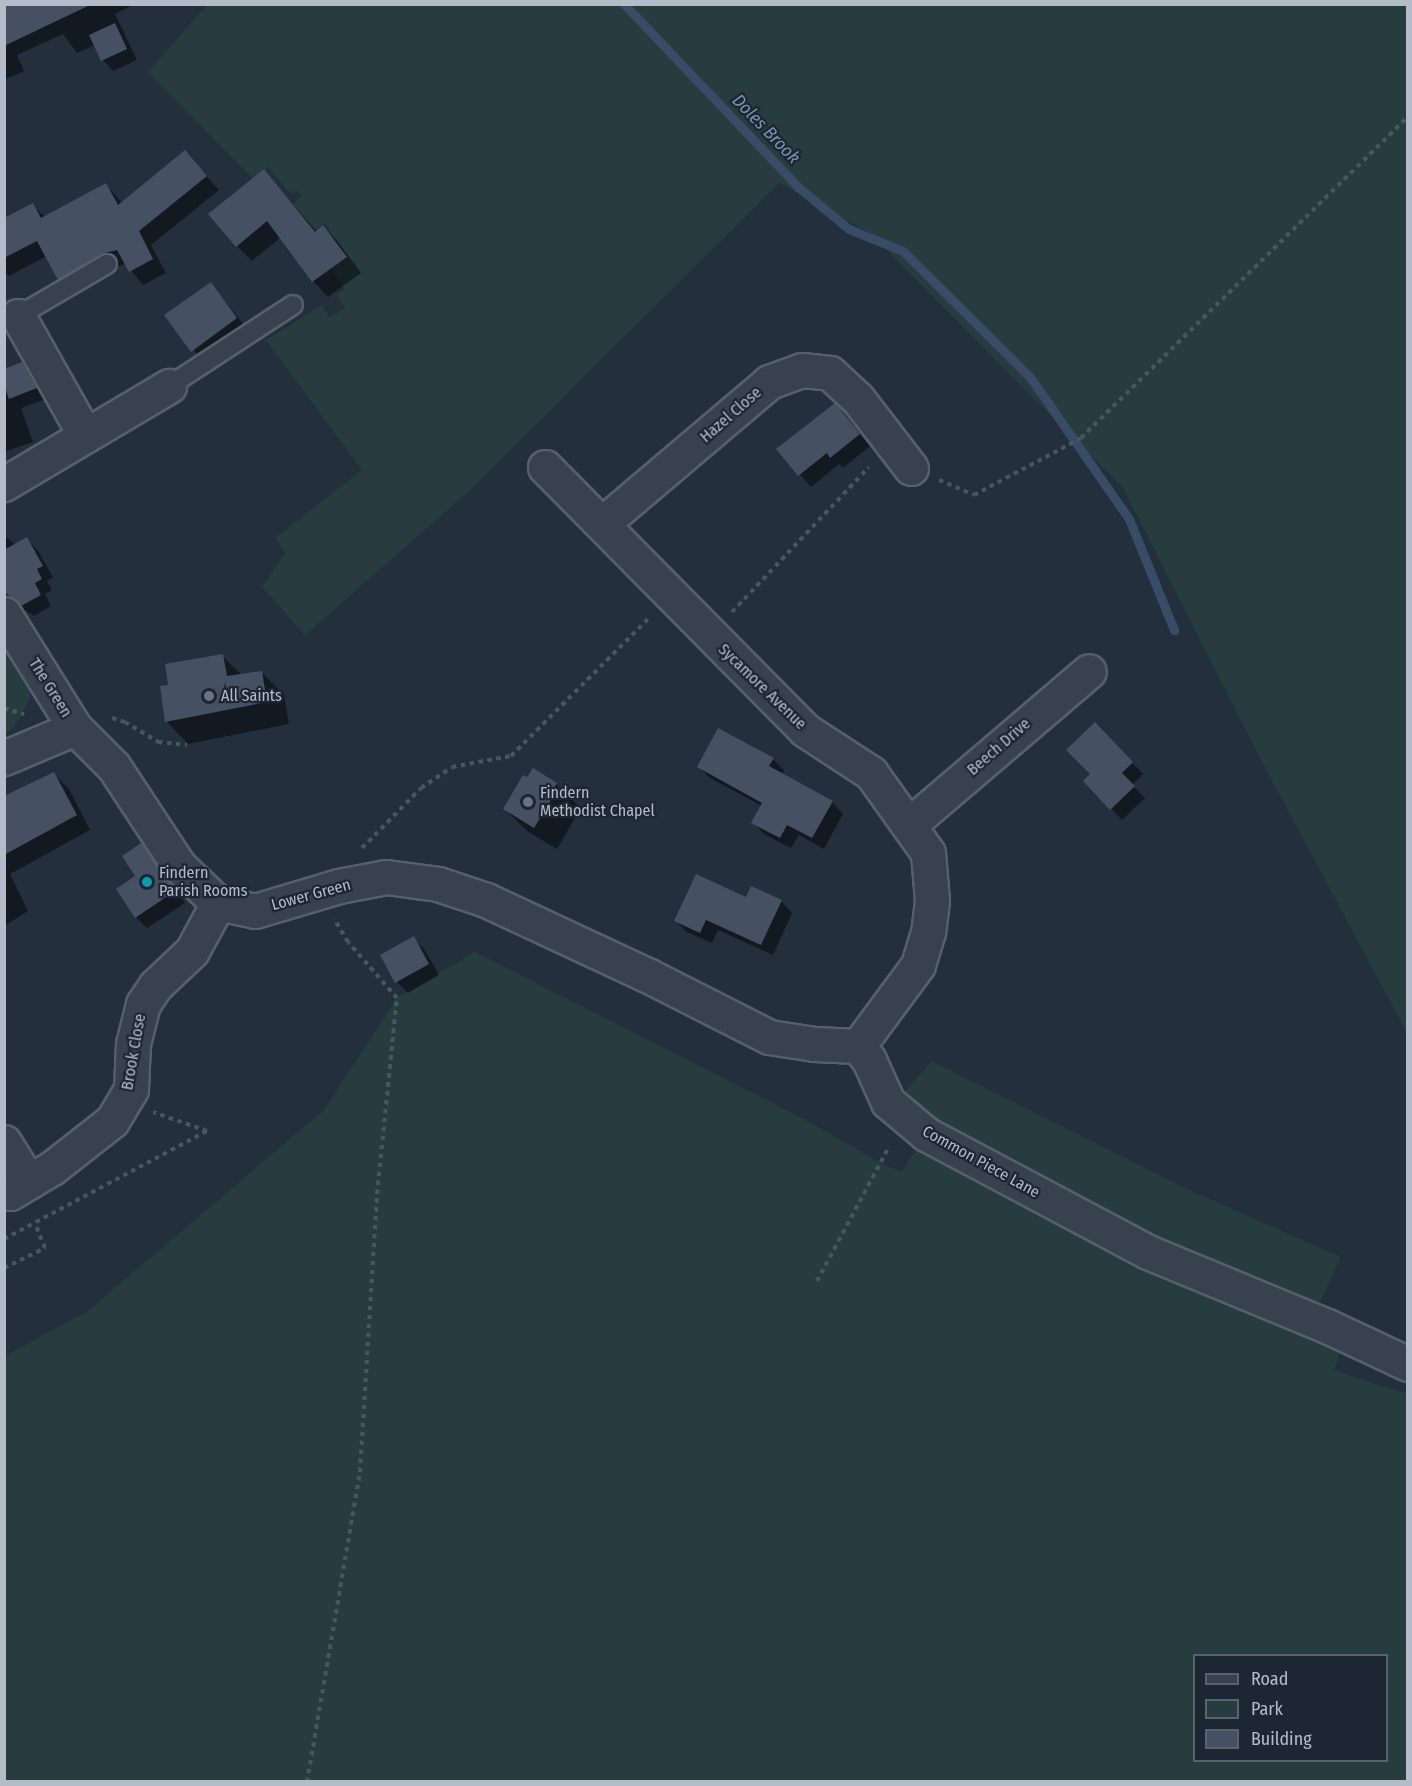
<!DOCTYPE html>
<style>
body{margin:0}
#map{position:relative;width:1412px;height:1786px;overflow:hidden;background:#242f3e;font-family:"Fira Sans Condensed",sans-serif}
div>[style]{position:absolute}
.green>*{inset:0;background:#263c3f}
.shadow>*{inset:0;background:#0007}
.stream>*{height:9px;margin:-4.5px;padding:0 4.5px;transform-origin:4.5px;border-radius:4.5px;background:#394c67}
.building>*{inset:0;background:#455162}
.path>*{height:4px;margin-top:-2px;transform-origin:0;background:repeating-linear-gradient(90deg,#44595c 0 4.5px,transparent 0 9px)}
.roads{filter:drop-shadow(2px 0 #565f6c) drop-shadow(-2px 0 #565f6c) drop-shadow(0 2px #565f6c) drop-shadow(0 -2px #565f6c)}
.service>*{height:18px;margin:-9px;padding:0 9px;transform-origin:9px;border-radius:9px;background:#38414e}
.minor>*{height:33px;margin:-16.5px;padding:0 16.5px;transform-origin:16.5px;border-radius:16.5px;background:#38414e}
.dots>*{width:16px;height:16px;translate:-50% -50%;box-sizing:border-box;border:3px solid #1d2633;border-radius:50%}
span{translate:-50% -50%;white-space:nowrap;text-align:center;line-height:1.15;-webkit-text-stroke:4.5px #1d2633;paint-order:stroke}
.street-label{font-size:16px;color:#b4bcc9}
.poi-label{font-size:16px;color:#b4bcc9}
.left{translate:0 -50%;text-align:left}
.water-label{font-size:18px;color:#7c92b1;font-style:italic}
.frame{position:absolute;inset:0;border:6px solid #b4bcc9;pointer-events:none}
.legend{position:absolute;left:1193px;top:1654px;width:195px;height:108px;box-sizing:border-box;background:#1d2633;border:2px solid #59626f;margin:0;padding:8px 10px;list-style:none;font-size:18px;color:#b4bcc9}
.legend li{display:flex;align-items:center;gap:12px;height:30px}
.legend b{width:30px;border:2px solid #59626f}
</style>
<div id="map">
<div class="green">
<i style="clip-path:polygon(207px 5px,1407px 5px,1407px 1033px,1260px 758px,1123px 488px,870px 233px,779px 183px,469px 491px,305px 635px,262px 587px,285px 553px,275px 538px,362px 470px,266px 340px,322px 305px,329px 317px,345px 309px,337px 295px,345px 289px,331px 269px,348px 258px,325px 223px,308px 235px,272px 223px,302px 196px,297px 190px,291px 194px,268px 167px,253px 179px,148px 72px)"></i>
<i style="clip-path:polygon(4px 638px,30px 690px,30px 699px,14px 727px,5px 735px)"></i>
<i style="clip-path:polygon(evenodd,475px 952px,804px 1119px,888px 1167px,902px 1171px,937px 1118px,903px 1094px,932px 1061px,1189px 1190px,1341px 1257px,1320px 1302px,1302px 1331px,1343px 1343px,1334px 1370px,1407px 1394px,1407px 1781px,5px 1782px,5px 1356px,88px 1311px,324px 1110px,397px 998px,475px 952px,1194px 1656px,1386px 1656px,1386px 1760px,1194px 1760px,1194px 1656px)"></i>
</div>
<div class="shadow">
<i style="clip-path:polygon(17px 4px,135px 4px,115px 14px,137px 60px,113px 71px,103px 60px,95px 45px,77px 53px,63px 34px,17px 55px,24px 71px,4px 80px,4px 10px)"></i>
<i style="clip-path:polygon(185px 152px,219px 190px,151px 245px,166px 273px,143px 285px,126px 264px,115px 267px,72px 292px,59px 279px,47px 256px,9px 276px,4px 271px,4px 220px,32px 205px,45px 217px,106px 185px,122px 203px)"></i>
<i style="clip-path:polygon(264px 171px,317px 232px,323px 227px,338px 242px,361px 273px,328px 297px,313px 281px,281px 237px,252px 261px,237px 246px)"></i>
<i style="clip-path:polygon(211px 284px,248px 330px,204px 362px,166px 316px)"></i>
<i style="clip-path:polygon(22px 364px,32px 374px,46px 399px,21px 408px,33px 442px,4px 452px,4px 370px)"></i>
<i style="clip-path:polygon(834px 404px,870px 446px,843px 468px,839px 464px,811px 487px,778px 449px)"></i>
<i style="clip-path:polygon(4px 535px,16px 545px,27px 539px,38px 551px,53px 577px,47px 581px,52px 590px,45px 594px,51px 606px,34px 616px,20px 607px,4px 588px)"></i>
<i style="clip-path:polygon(222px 656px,242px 675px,261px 672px,284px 695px,289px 724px,188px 744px,166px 721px,170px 686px)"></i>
<i style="clip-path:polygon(1095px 724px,1143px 774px,1132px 785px,1145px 798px,1122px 820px,1085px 781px,1092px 774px)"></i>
<i style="clip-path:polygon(773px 759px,784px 770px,782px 775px,832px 802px,843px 814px,824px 849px,799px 835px,791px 848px,764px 834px,753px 822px,762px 806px,710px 778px,699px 767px)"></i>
<i style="clip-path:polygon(54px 774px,69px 789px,90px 830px,10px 874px,28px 911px,6px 925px,4px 798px)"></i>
<i style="clip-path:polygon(556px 784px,579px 806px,573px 816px,575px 818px,557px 849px,527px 831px,505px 809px)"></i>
<i style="clip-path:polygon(141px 845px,152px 856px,185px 903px,147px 928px,136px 917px)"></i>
<i style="clip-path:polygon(747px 899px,781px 901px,792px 913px,773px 955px,718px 930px,712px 943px,687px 932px,676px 921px)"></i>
<i style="clip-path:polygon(413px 938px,424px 949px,439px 975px,408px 993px,397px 982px)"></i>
</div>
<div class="stream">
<i style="left:624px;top:4px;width:253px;rotate:46.4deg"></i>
<i style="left:798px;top:187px;width:66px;rotate:39.5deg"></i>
<i style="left:849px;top:229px;width:58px;rotate:22.2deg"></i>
<i style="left:903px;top:251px;width:179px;rotate:44.8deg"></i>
<i style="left:1030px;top:377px;width:173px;rotate:55.1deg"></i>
<i style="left:1129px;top:519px;width:120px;rotate:67.9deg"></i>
</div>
<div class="building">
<i style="clip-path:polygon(4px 4px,92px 4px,4px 46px)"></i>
<i style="clip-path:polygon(115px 23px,127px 49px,101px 61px,89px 35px)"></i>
<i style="clip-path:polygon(185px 150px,207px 176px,139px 231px,153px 259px,129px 272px,117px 250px,101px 254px,58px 280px,37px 241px,4px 258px,4px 218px,33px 203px,41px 218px,106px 183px,118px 205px)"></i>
<i style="clip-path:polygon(264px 169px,315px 232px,323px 225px,347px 257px,312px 282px,267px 221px,236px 247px,208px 214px)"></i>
<i style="clip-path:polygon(211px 282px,237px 318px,191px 352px,164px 315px)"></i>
<i style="clip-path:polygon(22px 362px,37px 388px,9px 399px,4px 385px,4px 369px)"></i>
<i style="clip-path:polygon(835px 403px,860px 434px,830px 458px,827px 453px,798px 476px,776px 449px)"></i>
<i style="clip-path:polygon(27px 537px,43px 566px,37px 569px,42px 579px,35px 583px,41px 595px,21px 606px,4px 591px,4px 550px)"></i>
<i style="clip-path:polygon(223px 654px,227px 676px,262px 671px,267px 702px,165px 722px,160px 686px,168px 685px,165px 664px)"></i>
<i style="clip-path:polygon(1095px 722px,1133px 762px,1122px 773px,1135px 786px,1110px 810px,1083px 781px,1090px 774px,1066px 750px)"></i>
<i style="clip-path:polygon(718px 728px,774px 758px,769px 766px,833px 801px,812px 838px,787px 825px,780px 838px,751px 823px,762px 803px,697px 767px)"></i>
<i style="clip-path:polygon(533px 768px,557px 783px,551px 793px,554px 795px,534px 828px,503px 809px,523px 775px,527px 777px)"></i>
<i style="clip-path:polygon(54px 772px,77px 815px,4px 855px,4px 796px)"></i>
<i style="clip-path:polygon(141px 843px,175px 891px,135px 918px,116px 889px,135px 876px,122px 856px)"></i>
<i style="clip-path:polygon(696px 874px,746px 897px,751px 886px,782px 900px,761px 945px,706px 920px,700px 933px,674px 921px)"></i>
<i style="clip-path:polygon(414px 936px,429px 964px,395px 983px,380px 955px)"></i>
</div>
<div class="path">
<i style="left:939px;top:480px;width:38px;rotate:23deg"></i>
<i style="left:974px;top:495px;width:121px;rotate:-28deg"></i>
<i style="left:1081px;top:438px;width:458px;rotate:-44.5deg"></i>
<i style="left:732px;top:612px;width:199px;rotate:-46.6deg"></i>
<i style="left:4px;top:708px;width:21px;rotate:17deg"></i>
<i style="left:112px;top:718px;width:14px;rotate:17deg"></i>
<i style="left:125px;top:722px;width:39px;rotate:31deg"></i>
<i style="left:158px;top:742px;width:29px;rotate:6deg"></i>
<i style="left:362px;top:848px;width:84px;rotate:-45.5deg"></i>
<i style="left:421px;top:788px;width:37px;rotate:-34deg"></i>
<i style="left:452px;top:767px;width:60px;rotate:-10.6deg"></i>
<i style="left:511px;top:756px;width:195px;rotate:-45deg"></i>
<i style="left:4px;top:1239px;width:230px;rotate:-28deg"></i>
<i style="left:207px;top:1131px;width:57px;rotate:-160.6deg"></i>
<i style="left:4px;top:1268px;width:46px;rotate:-26deg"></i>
<i style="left:45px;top:1248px;width:27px;rotate:-112deg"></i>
<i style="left:817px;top:1281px;width:152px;rotate:-61.8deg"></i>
<i style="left:307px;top:1782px;width:314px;rotate:-80.3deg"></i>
<i style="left:360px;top:1472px;width:279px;rotate:-86.5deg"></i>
<i style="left:377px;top:1194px;width:197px;rotate:-84.2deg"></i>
<i style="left:397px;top:998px;width:74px;rotate:-131.2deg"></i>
<i style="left:348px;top:942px;width:27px;rotate:-121deg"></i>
</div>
<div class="roads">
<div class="service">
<i style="left:18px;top:316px;width:103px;rotate:-30.3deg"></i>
<i style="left:169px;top:386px;width:148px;rotate:-33.2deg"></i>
</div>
<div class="minor">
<i style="left:18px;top:316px;width:137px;rotate:60.6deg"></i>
<i style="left:545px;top:467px;width:370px;rotate:45.3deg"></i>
<i style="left:805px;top:730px;width:79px;rotate:33.1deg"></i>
<i style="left:871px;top:773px;width:98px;rotate:54.5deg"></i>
<i style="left:928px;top:853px;width:48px;rotate:85.2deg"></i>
<i style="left:932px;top:901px;width:31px;rotate:97deg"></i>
<i style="left:928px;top:932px;width:34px;rotate:107deg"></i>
<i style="left:918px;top:965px;width:101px;rotate:126.5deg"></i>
<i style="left:4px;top:484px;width:192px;rotate:-30.7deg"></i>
<i style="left:603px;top:523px;width:218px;rotate:-40.3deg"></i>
<i style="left:769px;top:382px;width:35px;rotate:-20deg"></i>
<i style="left:802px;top:370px;width:28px;rotate:6deg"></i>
<i style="left:830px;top:373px;width:38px;rotate:43deg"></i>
<i style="left:858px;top:399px;width:87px;rotate:52.5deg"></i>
<i style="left:4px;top:614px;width:134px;rotate:58.1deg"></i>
<i style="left:75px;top:728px;width:55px;rotate:45deg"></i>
<i style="left:114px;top:767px;width:118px;rotate:56.7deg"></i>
<i style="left:179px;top:866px;width:54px;rotate:43.5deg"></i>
<i style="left:218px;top:903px;width:38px;rotate:12deg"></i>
<i style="left:255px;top:911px;width:88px;rotate:-16.6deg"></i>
<i style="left:339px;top:886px;width:48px;rotate:-10.8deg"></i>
<i style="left:386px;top:877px;width:52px;rotate:7.7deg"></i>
<i style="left:438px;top:884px;width:51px;rotate:18.4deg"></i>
<i style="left:486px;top:900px;width:178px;rotate:25deg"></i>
<i style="left:647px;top:975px;width:137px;rotate:26.9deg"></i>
<i style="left:769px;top:1037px;width:46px;rotate:8.8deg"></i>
<i style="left:814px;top:1044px;width:44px;rotate:2.6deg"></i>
<i style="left:858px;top:1046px;width:18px;rotate:52deg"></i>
<i style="left:869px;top:1060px;width:46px;rotate:65.7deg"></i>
<i style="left:888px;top:1102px;width:50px;rotate:40.1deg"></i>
<i style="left:926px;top:1134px;width:251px;rotate:28deg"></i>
<i style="left:1148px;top:1252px;width:194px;rotate:22.5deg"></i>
<i style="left:1327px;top:1326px;width:89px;rotate:25.1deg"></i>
<i style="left:4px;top:758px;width:77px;rotate:-22.9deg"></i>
<i style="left:910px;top:824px;width:235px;rotate:-40.5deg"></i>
<i style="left:4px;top:1142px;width:47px;rotate:58deg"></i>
<i style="left:10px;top:1193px;width:49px;rotate:-30.8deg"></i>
<i style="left:52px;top:1168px;width:76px;rotate:-38.1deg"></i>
<i style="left:112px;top:1121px;width:37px;rotate:-59deg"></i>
<i style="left:131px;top:1089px;width:45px;rotate:-87.5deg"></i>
<i style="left:133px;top:1044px;width:41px;rotate:-76deg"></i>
<i style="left:143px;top:1004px;width:22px;rotate:-56deg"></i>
<i style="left:155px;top:986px;width:51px;rotate:-43.4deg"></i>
<i style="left:192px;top:951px;width:55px;rotate:-61.6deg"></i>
</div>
</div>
<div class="dots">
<i style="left:209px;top:696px;background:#6b7280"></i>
<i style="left:528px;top:802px;background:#6b7280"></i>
<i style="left:147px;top:882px;background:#0f9aa8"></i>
</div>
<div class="street-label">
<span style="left:731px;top:415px;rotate:-41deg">Hazel Close</span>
<span style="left:762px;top:687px;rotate:44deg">Sycamore Avenue</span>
<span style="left:50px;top:688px;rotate:58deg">The Green</span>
<span style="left:999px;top:747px;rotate:-41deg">Beech Drive</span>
<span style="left:311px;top:895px;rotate:-15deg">Lower Green</span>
<span style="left:134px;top:1052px;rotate:-80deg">Brook Close</span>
<span style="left:981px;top:1162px;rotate:29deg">Common Piece Lane</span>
</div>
<div class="poi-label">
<span class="left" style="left:221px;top:696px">All Saints</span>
<span class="left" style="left:540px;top:802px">Findern<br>Methodist Chapel</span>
<span class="left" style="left:159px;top:882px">Findern<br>Parish Rooms</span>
</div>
<div class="water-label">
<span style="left:766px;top:129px;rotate:46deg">Doles Brook</span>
</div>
<div class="frame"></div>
<ul class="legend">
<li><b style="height:8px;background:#38414e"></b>Road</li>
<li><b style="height:16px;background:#263c3f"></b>Park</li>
<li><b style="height:16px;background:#455162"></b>Building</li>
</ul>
</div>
